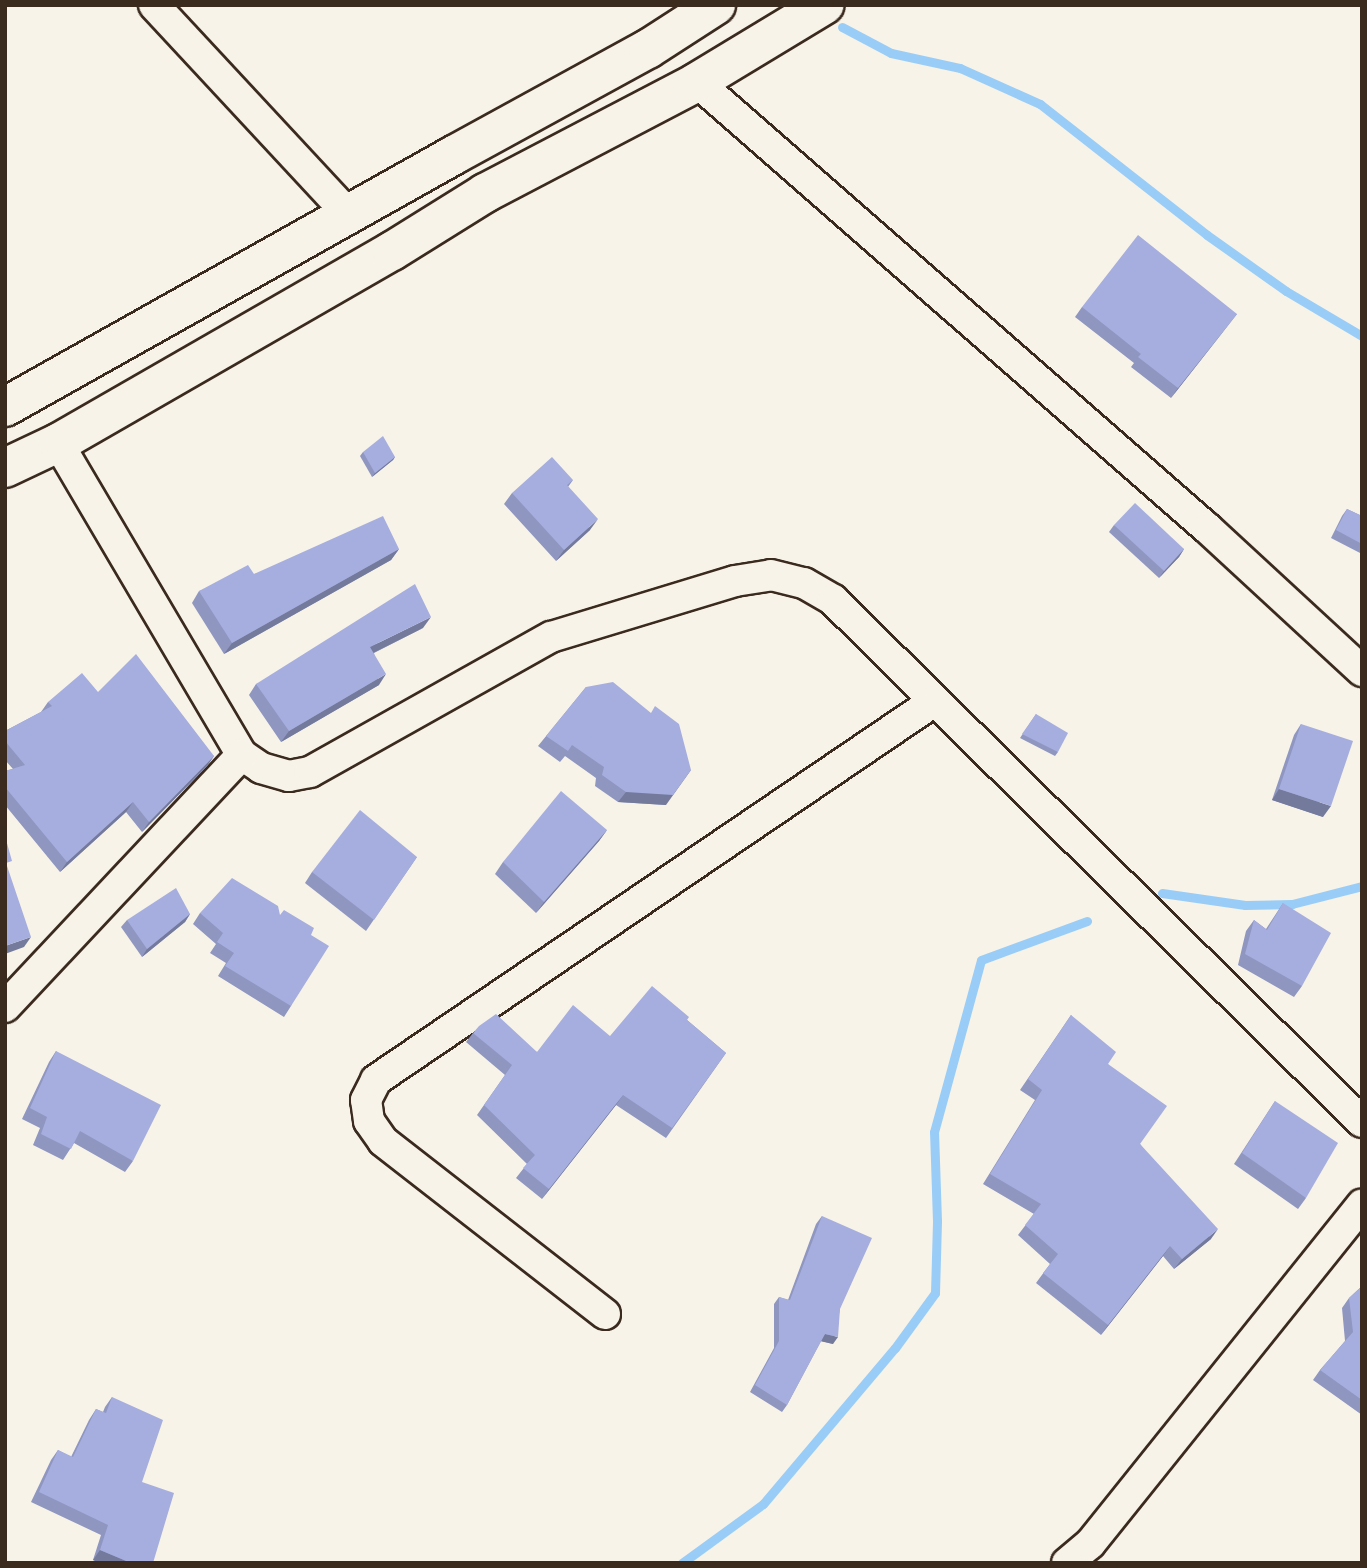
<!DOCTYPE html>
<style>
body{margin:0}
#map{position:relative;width:1367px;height:1568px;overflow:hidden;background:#f7f3e8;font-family:"Comic Neue",sans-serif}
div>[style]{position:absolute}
.stream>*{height:9px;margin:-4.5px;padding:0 4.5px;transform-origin:4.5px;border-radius:4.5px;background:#99cdf7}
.roads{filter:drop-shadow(2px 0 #3b2a1e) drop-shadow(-2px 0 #3b2a1e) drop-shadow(0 2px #3b2a1e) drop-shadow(0 -2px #3b2a1e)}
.minor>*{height:30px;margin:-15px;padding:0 15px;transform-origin:15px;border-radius:15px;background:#f7f3e8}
.tertiary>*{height:38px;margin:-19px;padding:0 19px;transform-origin:19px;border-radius:19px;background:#f7f3e8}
.wall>*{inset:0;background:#8f96c0}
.shaded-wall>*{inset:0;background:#747a9c}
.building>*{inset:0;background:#a6aedf}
span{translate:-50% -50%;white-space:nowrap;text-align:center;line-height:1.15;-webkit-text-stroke:6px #f7f3e8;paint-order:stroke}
.frame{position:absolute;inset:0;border:7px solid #3b2a1e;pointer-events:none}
</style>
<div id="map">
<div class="stream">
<i style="left:842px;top:27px;width:55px;rotate:28deg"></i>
<i style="left:891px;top:53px;width:71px;rotate:12.3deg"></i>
<i style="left:960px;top:68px;width:88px;rotate:24.2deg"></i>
<i style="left:1040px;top:104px;width:212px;rotate:38.1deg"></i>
<i style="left:1207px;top:235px;width:97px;rotate:35.3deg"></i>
<i style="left:1286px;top:291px;width:88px;rotate:30.6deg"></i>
<i style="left:1162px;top:893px;width:84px;rotate:8.2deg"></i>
<i style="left:1245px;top:905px;width:47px;rotate:-1.2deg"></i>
<i style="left:1292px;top:904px;width:72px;rotate:-14.4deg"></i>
<i style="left:682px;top:1563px;width:100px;rotate:-36.1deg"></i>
<i style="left:763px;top:1504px;width:204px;rotate:-49.8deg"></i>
<i style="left:895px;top:1348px;width:68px;rotate:-54deg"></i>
<i style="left:935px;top:1293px;width:72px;rotate:-88.4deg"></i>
<i style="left:937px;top:1221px;width:89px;rotate:-91.9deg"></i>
<i style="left:934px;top:1132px;width:178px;rotate:-74.7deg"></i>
<i style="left:981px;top:960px;width:113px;rotate:-20.2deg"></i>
</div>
<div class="roads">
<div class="minor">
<i style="left:154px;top:5px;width:287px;rotate:47.1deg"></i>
<i style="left:697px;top:82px;width:678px;rotate:41.17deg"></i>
<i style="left:1207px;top:528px;width:211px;rotate:42.7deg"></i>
<i style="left:58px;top:443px;width:362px;rotate:59.5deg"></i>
<i style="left:242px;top:755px;width:23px;rotate:34deg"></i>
<i style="left:261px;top:768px;width:29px;rotate:16deg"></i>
<i style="left:289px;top:776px;width:21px;rotate:-11deg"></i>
<i style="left:310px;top:772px;width:276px;rotate:-29.3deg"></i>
<i style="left:551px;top:637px;width:192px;rotate:-16.9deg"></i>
<i style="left:735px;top:581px;width:36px;rotate:-9deg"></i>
<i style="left:771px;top:575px;width:34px;rotate:14deg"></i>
<i style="left:804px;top:583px;width:34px;rotate:30deg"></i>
<i style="left:833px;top:600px;width:743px;rotate:44.62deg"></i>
<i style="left:5px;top:1007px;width:346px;rotate:-46.8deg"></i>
<i style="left:605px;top:1314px;width:281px;rotate:-142.1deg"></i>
<i style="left:383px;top:1141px;width:24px;rotate:-125deg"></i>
<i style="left:369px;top:1121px;width:21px;rotate:-98deg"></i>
<i style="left:366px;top:1100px;width:22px;rotate:-63deg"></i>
<i style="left:376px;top:1080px;width:673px;rotate:-34.16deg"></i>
<i style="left:1067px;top:1563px;width:30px;rotate:-40deg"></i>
<i style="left:1090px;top:1544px;width:435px;rotate:-51.3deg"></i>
</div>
<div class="tertiary">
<i style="left:5px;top:407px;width:515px;rotate:-29.3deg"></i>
<i style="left:454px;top:155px;width:221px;rotate:-28.7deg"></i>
<i style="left:648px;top:49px;width:81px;rotate:-32.9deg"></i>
<i style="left:5px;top:468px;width:59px;rotate:-25.3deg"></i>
<i style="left:58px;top:443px;width:385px;rotate:-29.9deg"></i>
<i style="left:392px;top:251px;width:110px;rotate:-31.9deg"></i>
<i style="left:485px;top:193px;width:239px;rotate:-27.6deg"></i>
<i style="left:697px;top:82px;width:149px;rotate:-31.2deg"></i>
</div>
</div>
<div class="wall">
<i style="clip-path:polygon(1082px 307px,1237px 314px,1171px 398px,1131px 367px,1134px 363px,1075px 317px)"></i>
<i style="clip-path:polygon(363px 452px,395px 457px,393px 460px,372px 477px,360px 456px)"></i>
<i style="clip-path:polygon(573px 480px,568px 487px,590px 530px,556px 561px,504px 504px,512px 493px)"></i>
<i style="clip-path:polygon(1347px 509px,1362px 516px,1362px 554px,1331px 538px,1342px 516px)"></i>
<i style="clip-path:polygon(1114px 525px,1184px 549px,1179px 557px,1159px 578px,1109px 532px)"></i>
<i style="clip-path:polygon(399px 549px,391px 560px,224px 654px,192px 603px,199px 591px,254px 574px)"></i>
<i style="clip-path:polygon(423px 628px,374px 653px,379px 685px,281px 742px,249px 695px,256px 684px)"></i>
<i style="clip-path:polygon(586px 687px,666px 805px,618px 802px,595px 786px,596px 778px,565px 756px,560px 762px,538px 746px)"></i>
<i style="clip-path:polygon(98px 692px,214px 756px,207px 766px,142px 832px,126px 812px,60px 872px,5px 805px,5px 771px,13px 769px,5px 760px,5px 731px,41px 712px,48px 702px)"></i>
<i style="clip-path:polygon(1036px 714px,1058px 752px,1055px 756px,1020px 738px)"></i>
<i style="clip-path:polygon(1301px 724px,1323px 817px,1272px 800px,1294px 735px)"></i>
<i style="clip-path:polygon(607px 830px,599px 841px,536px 913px,495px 874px,503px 862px)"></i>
<i style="clip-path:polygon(417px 857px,366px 931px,305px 883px,312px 872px)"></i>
<i style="clip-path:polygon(1283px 903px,1302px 986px,1294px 997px,1238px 965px,1246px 931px,1254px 920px,1266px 929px)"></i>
<i style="clip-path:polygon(200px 913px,280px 915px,311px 935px,291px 1006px,284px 1017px,218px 976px,226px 963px,210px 953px,216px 944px,193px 924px)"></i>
<i style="clip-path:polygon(190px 914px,185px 922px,142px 957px,121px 927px,127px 920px)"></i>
<i style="clip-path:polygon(1071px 1015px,1108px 1064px,1140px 1144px,1211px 1239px,1174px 1269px,1163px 1256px,1101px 1335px,1036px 1283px,1050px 1264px,1018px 1235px,1034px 1214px,983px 1184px,1035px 1100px,1020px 1090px)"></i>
<i style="clip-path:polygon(687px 1020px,726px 1053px,666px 1138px,616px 1105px,542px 1199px,516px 1178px,527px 1164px,477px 1115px,505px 1075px,466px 1042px,473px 1033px,537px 1052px)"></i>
<i style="clip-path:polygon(56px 1051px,133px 1161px,125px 1172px,74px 1143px,63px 1160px,33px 1145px,40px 1128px,22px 1119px,49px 1062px)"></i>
<i style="clip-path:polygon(1275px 1101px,1306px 1198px,1298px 1209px,1234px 1164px)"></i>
<i style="clip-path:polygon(822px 1216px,840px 1309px,833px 1344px,821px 1341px,787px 1405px,782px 1412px,750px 1392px,774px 1348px,774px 1304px,779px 1297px,788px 1300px,816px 1224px)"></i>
<i style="clip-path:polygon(1362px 1286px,1362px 1415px,1313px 1380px,1320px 1370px,1345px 1341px,1342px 1308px,1349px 1298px)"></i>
<i style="clip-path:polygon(112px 1397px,142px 1482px,153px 1563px,100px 1563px,93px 1560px,101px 1535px,31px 1502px,51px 1460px,58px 1450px,71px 1457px,89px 1420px,96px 1409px,103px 1412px,105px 1407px)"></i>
</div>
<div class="shaded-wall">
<i style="clip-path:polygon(1237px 314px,1230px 323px,1171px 398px,1178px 388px)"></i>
<i style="clip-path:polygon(395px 457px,393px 460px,372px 477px,375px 473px)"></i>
<i style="clip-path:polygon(598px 519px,590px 530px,556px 561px,564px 550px)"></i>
<i style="clip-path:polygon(399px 549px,391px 560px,224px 654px,232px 643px)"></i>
<i style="clip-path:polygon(1184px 549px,1179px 557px,1159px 578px,1164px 571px)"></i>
<i style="clip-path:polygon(431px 617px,423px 628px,363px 658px,370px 647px)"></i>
<i style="clip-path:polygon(386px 674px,379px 685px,281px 742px,289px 731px)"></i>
<i style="clip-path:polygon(214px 756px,207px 766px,142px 832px,149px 822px)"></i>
<i style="clip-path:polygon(691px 770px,666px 805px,618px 802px,626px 792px)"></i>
<i style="clip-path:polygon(1279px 789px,1331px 806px,1323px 817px,1272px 800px)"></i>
<i style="clip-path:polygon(133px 802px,126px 812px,60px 872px,67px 862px)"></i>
<i style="clip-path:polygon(607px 830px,599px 841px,536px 913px,544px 902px)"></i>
<i style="clip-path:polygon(190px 914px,185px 922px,142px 957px,147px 949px)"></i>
<i style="clip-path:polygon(31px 937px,24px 947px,5px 954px,5px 946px)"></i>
<i style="clip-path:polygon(623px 1095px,616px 1105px,542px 1199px,549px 1189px)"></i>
<i style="clip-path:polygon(1218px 1229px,1211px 1239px,1174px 1269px,1182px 1259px)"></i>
<i style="clip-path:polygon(1170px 1246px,1163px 1256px,1101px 1335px,1108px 1325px)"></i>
<i style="clip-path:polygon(825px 1334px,838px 1337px,833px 1344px,820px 1341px)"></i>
<i style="clip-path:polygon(100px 1550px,131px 1563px,100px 1563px,93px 1560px)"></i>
</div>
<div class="building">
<i style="clip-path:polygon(1138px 235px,1237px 314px,1178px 388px,1138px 357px,1141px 354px,1082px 307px)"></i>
<i style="clip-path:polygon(383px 436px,395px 457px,375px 473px,363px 452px)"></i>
<i style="clip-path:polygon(552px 457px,573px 480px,567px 485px,598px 519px,564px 550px,512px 493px)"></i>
<i style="clip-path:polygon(1135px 503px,1184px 549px,1164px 571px,1114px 525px)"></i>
<i style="clip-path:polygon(1347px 509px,1362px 516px,1362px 544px,1336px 530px)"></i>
<i style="clip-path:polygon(383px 516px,399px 549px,232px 643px,199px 591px,248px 565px,254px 574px)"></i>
<i style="clip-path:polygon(415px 584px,431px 617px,370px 647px,386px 674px,289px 731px,256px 684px)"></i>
<i style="clip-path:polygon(136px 654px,214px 756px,149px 822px,133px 802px,67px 862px,5px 787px,5px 771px,25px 765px,5px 741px,5px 731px,52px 706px,48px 702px,82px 673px,98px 692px)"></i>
<i style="clip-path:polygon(613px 682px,651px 713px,655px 706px,679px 724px,691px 770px,673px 795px,626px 792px,602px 775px,604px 767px,572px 745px,568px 751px,546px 736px,586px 687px)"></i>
<i style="clip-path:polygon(1036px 714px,1068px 733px,1058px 752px,1022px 734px)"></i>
<i style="clip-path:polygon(1301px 724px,1353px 741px,1331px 806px,1279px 789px)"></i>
<i style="clip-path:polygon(561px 791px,607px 830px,544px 902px,503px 862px)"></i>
<i style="clip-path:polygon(360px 810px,417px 857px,374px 920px,312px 872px)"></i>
<i style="clip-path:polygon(5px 836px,12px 861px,6px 863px,31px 937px,5px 946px)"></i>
<i style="clip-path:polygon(232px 878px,278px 906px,280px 915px,284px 910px,314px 928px,311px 935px,329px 946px,291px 1006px,225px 966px,234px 953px,217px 942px,223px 933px,200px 913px)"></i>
<i style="clip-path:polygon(176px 888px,190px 914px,147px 949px,127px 920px)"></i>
<i style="clip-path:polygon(1283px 903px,1331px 933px,1302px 986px,1245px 954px,1254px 920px,1267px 930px)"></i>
<i style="clip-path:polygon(652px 986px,689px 1017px,687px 1020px,726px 1053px,672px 1128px,623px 1095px,549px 1189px,523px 1168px,535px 1155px,484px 1105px,512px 1065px,473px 1033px,479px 1026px,496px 1014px,537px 1052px,573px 1005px,610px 1036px)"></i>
<i style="clip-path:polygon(1071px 1015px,1116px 1052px,1108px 1064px,1167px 1106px,1140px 1144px,1218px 1229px,1182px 1259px,1170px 1246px,1108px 1325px,1043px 1273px,1058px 1254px,1025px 1225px,1041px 1204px,990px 1174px,1042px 1090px,1028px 1079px)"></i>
<i style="clip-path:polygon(56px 1051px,161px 1105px,133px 1161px,80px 1131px,71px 1149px,41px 1134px,47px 1117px,30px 1108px)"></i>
<i style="clip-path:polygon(1275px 1101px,1338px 1143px,1306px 1198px,1242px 1153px)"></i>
<i style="clip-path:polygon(822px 1216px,872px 1238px,840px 1309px,838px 1337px,825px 1334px,787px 1405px,755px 1385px,779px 1341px,779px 1297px,790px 1300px)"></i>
<i style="clip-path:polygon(1362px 1286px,1362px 1400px,1320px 1370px,1353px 1332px,1349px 1298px)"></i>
<i style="clip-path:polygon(112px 1397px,163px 1420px,142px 1482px,174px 1493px,153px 1563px,131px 1563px,100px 1550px,108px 1525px,39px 1492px,58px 1450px,73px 1457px,96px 1409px,106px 1413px)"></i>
</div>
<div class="frame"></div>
</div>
